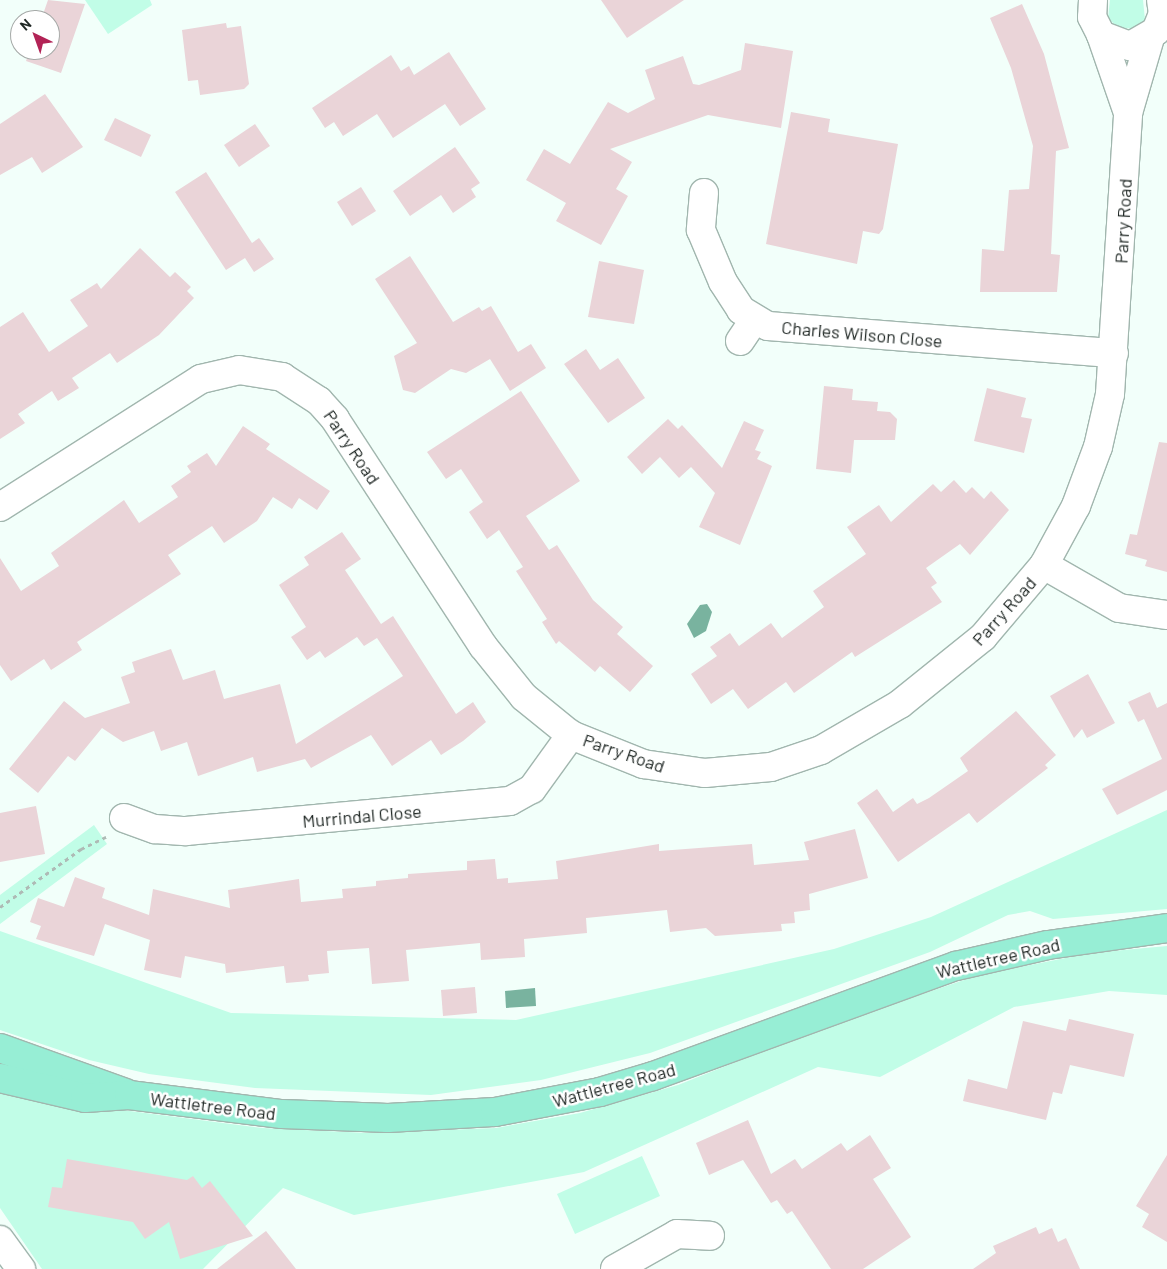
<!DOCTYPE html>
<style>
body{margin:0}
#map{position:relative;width:1167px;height:1269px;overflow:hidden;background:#f2fffa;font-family:Barlow,sans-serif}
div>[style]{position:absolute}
.green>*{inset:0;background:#c1fde7}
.water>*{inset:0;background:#79b39f}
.building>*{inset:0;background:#ead4d8}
.path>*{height:3px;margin-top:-1.5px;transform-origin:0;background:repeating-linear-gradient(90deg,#aebab5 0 4px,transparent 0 8px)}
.roads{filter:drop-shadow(1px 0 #a1b6ae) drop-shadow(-1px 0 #a1b6ae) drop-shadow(0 1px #a1b6ae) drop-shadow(0 -1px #a1b6ae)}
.street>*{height:28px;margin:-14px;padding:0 14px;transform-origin:14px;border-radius:14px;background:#fff}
.secondary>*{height:28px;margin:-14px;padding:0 14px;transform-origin:14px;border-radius:14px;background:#fff}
.primary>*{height:28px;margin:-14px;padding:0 14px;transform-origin:14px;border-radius:14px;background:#97eed5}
span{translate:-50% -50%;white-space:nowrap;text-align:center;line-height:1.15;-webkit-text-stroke:5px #fff;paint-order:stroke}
.street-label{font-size:18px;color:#1f2724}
.north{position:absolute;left:10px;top:10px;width:50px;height:50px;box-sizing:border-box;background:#fff;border:1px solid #a5a9a7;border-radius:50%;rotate:318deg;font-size:14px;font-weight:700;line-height:20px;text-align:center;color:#1f2724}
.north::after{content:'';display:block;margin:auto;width:18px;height:22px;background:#b22356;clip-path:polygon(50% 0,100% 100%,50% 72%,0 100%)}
</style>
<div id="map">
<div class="green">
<i style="clip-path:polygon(85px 0,150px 0,152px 5px,108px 34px)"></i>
<i style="clip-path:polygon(1110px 0,1143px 0,1145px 20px,1135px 29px,1117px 27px,1108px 18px)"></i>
<i style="clip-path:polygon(1167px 810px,1167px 909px,1053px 919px,1030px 911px,1008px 915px,930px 952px,650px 1053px,541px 1080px,431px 1095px,255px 1088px,149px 1074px,89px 1060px,0 1030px,0 931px,231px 1013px,516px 1020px,834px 949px,931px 917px)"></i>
<i style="clip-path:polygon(94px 825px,107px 844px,0 924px,0 895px)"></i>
<i style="clip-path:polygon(1167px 946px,1167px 995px,1109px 991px,1014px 1007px,880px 1077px,818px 1067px,584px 1172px,354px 1215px,283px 1188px,203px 1269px,42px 1269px,0 1208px,0 1086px,91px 1106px,262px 1128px,368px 1133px,496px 1128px,580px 1113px,678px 1085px,824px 1027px,979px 975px,1091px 953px)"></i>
<i style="clip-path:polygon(642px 1156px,660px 1196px,575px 1234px,557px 1194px)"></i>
</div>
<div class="water">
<i style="clip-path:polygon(700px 605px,707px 604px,712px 612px,706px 631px,694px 638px,687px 624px)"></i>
<i style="clip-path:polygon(535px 988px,536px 1006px,506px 1008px,505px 991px)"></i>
</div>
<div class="building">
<i style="clip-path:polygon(48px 0,85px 4px,61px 73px,26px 61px,30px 50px,50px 50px,50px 20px,41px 20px)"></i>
<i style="clip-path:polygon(601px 0,684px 0,627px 38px)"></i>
<i style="clip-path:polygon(1022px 4px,1044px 54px,1069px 148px,1056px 151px,1051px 254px,1060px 255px,1057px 292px,980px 292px,982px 249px,1004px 251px,1009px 190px,1029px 189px,1033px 146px,1011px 68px,990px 18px)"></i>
<i style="clip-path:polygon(226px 23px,227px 28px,241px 26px,249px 84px,244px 89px,200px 95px,198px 80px,188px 81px,182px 30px)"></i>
<i style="clip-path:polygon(745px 43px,793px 51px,781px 128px,708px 115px,610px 149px,632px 162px,616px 189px,628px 196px,601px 245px,556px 221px,566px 203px,526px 180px,544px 149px,570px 164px,608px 102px,628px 113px,655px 99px,645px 70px,683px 56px,693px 84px,699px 85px,741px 70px)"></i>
<i style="clip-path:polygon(449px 52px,486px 109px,460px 126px,445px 104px,393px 138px,377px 114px,343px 136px,334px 122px,325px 128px,312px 108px,391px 55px,401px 71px,409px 66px,414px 75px)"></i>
<i style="clip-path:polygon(45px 94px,83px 147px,42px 173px,32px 157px,0 175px,0 124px)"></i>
<i style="clip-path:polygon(791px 112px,830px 119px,828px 132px,898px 144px,883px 229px,879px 234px,863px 231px,857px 264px,766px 244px)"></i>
<i style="clip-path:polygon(115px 118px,151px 135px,141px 157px,104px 140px)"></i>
<i style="clip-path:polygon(255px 124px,270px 146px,239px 167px,224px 145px)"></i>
<i style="clip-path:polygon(455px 147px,480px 183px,471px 189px,476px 197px,453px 213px,441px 195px,410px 216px,393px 191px)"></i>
<i style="clip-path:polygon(206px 172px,252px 243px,259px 238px,274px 259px,254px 272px,245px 258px,226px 270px,175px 192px)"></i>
<i style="clip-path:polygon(361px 187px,376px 211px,352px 226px,337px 202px)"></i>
<i style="clip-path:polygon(140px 248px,170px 277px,175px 272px,191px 287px,187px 291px,194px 298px,159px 335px,117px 363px,110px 353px,72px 378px,79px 388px,58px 401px,52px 391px,18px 414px,25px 423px,0 439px,0 327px,23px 312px,49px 352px,88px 326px,70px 300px,97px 283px,101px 289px)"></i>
<i style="clip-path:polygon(410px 256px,453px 322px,479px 307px,482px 311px,491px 306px,518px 352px,531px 344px,546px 368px,510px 391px,490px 359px,466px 373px,451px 369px,415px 393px,403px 390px,394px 356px,417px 343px,375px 279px)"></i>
<i style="clip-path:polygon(599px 261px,644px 270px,634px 324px,588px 317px)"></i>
<i style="clip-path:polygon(586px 349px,600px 370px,618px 358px,645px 398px,608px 423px,564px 364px)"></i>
<i style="clip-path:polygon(824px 386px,853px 389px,852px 400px,878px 402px,877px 411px,890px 412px,897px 419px,895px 440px,854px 440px,851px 473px,816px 469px)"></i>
<i style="clip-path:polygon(987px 388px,1026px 398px,1021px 417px,1032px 419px,1024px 453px,974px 441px)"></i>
<i style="clip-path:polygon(521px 391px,580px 481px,526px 516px,549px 550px,557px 545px,593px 600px,623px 627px,617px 634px,653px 666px,630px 692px,600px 666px,595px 672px,559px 641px,556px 644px,542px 622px,547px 619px,516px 571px,523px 567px,499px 530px,487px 539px,469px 512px,483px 502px,461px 469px,446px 479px,427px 452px)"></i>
<i style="clip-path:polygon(668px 419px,678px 429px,682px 425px,722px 468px,744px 421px,764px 430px,755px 450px,761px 452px,757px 459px,772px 466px,740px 545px,699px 527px,715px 493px,691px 467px,679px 478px,660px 457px,642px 474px,627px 457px)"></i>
<i style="clip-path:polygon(243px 426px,270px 444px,266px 449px,330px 491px,317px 510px,299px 498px,292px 509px,273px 497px,257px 521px,224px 543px,212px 526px,168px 555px,181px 574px,77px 642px,82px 650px,51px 670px,44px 659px,11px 681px,0 665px,0 558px,21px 591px,59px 566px,51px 553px,124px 500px,139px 523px,178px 497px,171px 486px,191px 472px,187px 466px,207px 453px,216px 466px)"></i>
<i style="clip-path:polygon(1159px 442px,1167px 443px,1167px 572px,1145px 566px,1147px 560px,1125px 554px,1130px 534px,1137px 535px)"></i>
<i style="clip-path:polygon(954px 480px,966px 493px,972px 487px,984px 499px,991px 491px,1009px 510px,970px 555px,960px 544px,926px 568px,937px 583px,931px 587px,942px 602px,855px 657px,852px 652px,794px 693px,786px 682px,748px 709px,733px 689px,711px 704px,691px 674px,717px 656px,710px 647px,730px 633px,739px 646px,771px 623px,782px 638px,824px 607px,813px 591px,866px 554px,847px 527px,879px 505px,891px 522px,933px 484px,941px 492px)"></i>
<i style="clip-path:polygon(342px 532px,361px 559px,345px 570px,381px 624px,393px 616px,456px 714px,473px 702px,486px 722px,463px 741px,441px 755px,431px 740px,392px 766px,371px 735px,311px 768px,305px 759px,257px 772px,253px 757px,198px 776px,187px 742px,161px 751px,154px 731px,123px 742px,102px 728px,75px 761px,68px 756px,38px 793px,9px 769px,64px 701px,85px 718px,130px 703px,121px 677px,135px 672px,132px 662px,171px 649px,183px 680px,215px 670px,224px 699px,280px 684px,296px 744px,403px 676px,377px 638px,364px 646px,357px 637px,325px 658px,320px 651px,307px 660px,291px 637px,306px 627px,279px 585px,309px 565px,304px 557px)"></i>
<i style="clip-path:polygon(1088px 674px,1115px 723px,1087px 738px,1082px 729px,1074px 738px,1050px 696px)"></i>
<i style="clip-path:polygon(1150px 692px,1157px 708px,1167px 703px,1167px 790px,1117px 815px,1102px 789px,1162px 759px,1144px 719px,1138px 722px,1128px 702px)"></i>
<i style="clip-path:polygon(1016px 711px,1056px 755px,1045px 765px,1048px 768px,977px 823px,969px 813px,898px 862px,857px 803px,877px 789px,893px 812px,913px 798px,917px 804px,929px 798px,968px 771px,960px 758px)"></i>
<i style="clip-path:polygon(36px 806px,45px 854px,0 862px,0 813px)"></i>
<i style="clip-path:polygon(855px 829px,868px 878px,809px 894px,810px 910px,794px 912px,795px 923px,781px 924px,782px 931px,715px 936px,706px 928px,670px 932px,667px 910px,586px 918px,587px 933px,524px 939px,525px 957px,481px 960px,480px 943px,406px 950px,409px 981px,372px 984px,369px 948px,327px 951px,329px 973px,308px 975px,309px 981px,286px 983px,284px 966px,226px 973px,225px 964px,185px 956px,181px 978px,144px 970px,150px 940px,105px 924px,94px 956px,36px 939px,41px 926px,30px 922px,38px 898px,64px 907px,75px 877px,105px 888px,102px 898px,149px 915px,153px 889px,230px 908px,228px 890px,299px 879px,301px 902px,343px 898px,342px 889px,376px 886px,376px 881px,408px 878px,408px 874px,467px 870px,467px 861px,495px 859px,497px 879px,508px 878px,508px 883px,558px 879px,556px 861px,659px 844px,659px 851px,752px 844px,754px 865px,809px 860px,804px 842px)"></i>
<i style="clip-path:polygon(475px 987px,477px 1013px,443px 1016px,441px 990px)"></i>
<i style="clip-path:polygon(1069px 1019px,1134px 1034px,1124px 1077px,1070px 1065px,1062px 1094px,1053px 1092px,1046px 1120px,963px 1101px,968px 1079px,1007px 1089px,1023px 1021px,1066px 1031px)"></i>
<i style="clip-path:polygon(748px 1120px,771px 1174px,795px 1159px,802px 1169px,841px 1143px,847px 1151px,870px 1135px,891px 1168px,873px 1179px,911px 1237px,863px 1269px,831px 1269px,792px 1211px,787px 1214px,777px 1200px,771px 1203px,743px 1160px,709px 1175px,696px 1143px)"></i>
<i style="clip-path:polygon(1167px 1155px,1167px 1242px,1142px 1227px,1149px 1214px,1136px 1206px)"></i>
<i style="clip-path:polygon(67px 1159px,187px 1180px,193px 1176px,202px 1188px,210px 1181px,253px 1236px,180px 1259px,169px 1222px,145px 1239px,133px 1222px,48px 1207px,52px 1187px,62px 1188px)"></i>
<i style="clip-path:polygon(1036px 1227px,1039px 1234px,1052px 1228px,1058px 1242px,1066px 1238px,1080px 1269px,973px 1269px,996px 1253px,993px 1246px)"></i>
<i style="clip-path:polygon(266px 1231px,296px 1269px,217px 1269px,258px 1237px)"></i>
</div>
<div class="path">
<i style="left:0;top:907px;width:100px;rotate:-35.6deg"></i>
<i style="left:81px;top:849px;width:28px;rotate:-26deg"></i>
</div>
<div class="roads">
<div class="street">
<i style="left:1093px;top:0;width:17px;rotate:93deg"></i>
<i style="left:1092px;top:17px;width:20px;rotate:63deg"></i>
<i style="left:1101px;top:35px;width:31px;rotate:21deg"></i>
<i style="left:1130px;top:46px;width:30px;rotate:-30deg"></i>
<i style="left:1156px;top:31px;width:18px;rotate:-68deg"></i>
<i style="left:1163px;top:14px;width:14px;rotate:-98deg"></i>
<i style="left:1101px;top:35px;width:83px;rotate:70.9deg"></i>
<i style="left:704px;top:193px;width:37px;rotate:95deg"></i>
<i style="left:701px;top:230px;width:56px;rotate:67.1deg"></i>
<i style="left:723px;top:282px;width:33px;rotate:57deg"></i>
<i style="left:741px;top:310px;width:31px;rotate:31deg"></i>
<i style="left:768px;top:326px;width:347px;rotate:4.5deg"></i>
<i style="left:740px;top:341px;width:25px;rotate:-56deg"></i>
<i style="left:0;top:507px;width:238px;rotate:-32.5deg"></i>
<i style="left:201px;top:379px;width:39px;rotate:-13deg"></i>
<i style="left:239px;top:370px;width:44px;rotate:9.2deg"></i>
<i style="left:282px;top:377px;width:44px;rotate:33deg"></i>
<i style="left:319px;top:401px;width:24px;rotate:48deg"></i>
<i style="left:335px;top:419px;width:271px;rotate:56.9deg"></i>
<i style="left:483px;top:646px;width:65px;rotate:51.2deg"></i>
<i style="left:524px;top:697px;width:60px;rotate:39deg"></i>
<i style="left:571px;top:735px;width:78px;rotate:21.9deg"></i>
<i style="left:643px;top:764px;width:63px;rotate:8.3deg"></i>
<i style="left:705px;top:773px;width:66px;rotate:-5.2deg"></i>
<i style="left:771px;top:767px;width:53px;rotate:-18.8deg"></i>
<i style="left:821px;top:750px;width:91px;rotate:-30.2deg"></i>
<i style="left:900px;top:704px;width:107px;rotate:-38.9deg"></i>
<i style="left:983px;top:637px;width:94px;rotate:-49.7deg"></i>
<i style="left:1044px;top:565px;width:67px;rotate:-61.5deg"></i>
<i style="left:1076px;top:506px;width:63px;rotate:-69.6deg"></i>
<i style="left:1098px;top:447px;width:54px;rotate:-77.2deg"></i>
<i style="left:1110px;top:394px;width:282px;rotate:-86.3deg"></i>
<i style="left:1128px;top:113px;width:78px;rotate:-73.7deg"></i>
<i style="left:1044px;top:565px;width:86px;rotate:29.8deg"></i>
<i style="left:1119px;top:608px;width:49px;rotate:8.3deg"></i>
<i style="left:124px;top:818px;width:33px;rotate:20deg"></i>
<i style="left:155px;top:829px;width:31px;rotate:4deg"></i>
<i style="left:186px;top:831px;width:325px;rotate:-5.3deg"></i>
<i style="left:510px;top:801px;width:25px;rotate:-29deg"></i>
<i style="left:532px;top:789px;width:67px;rotate:-54.2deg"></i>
<i style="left:615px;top:1269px;width:71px;rotate:-29.4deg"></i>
<i style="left:677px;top:1234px;width:33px;rotate:3deg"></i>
</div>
<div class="secondary">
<i style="left:0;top:1240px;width:36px;rotate:54deg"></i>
</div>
<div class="primary">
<i style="left:0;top:1048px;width:134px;rotate:19.7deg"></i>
<i style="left:0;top:1078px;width:87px;rotate:13.2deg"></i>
<i style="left:85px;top:1098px;width:44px;rotate:-3.9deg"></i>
<i style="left:129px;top:1095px;width:154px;rotate:7.1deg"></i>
<i style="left:282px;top:1114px;width:106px;rotate:2.2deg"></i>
<i style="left:388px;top:1118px;width:107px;rotate:-3.2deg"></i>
<i style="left:495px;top:1112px;width:107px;rotate:-10.8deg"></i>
<i style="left:600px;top:1092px;width:55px;rotate:-16.8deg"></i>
<i style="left:653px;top:1076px;width:322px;rotate:-20deg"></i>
<i style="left:956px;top:966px;width:94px;rotate:-12.9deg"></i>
<i style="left:1048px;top:945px;width:120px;rotate:-8.1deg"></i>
</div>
</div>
<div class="street-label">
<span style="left:1123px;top:221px;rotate:-87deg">Parry Road</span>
<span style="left:862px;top:334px;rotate:5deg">Charles Wilson Close</span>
<span style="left:352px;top:447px;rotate:56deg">Parry Road</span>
<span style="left:1004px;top:611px;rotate:-48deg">Parry Road</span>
<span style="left:624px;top:753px;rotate:19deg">Parry Road</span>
<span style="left:362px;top:816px;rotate:-5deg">Murrindal Close</span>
<span style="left:998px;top:958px;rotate:-13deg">Wattletree Road</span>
<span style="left:614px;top:1085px;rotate:-15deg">Wattletree Road</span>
<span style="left:213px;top:1106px;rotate:7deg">Wattletree Road</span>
</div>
<div class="north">N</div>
</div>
